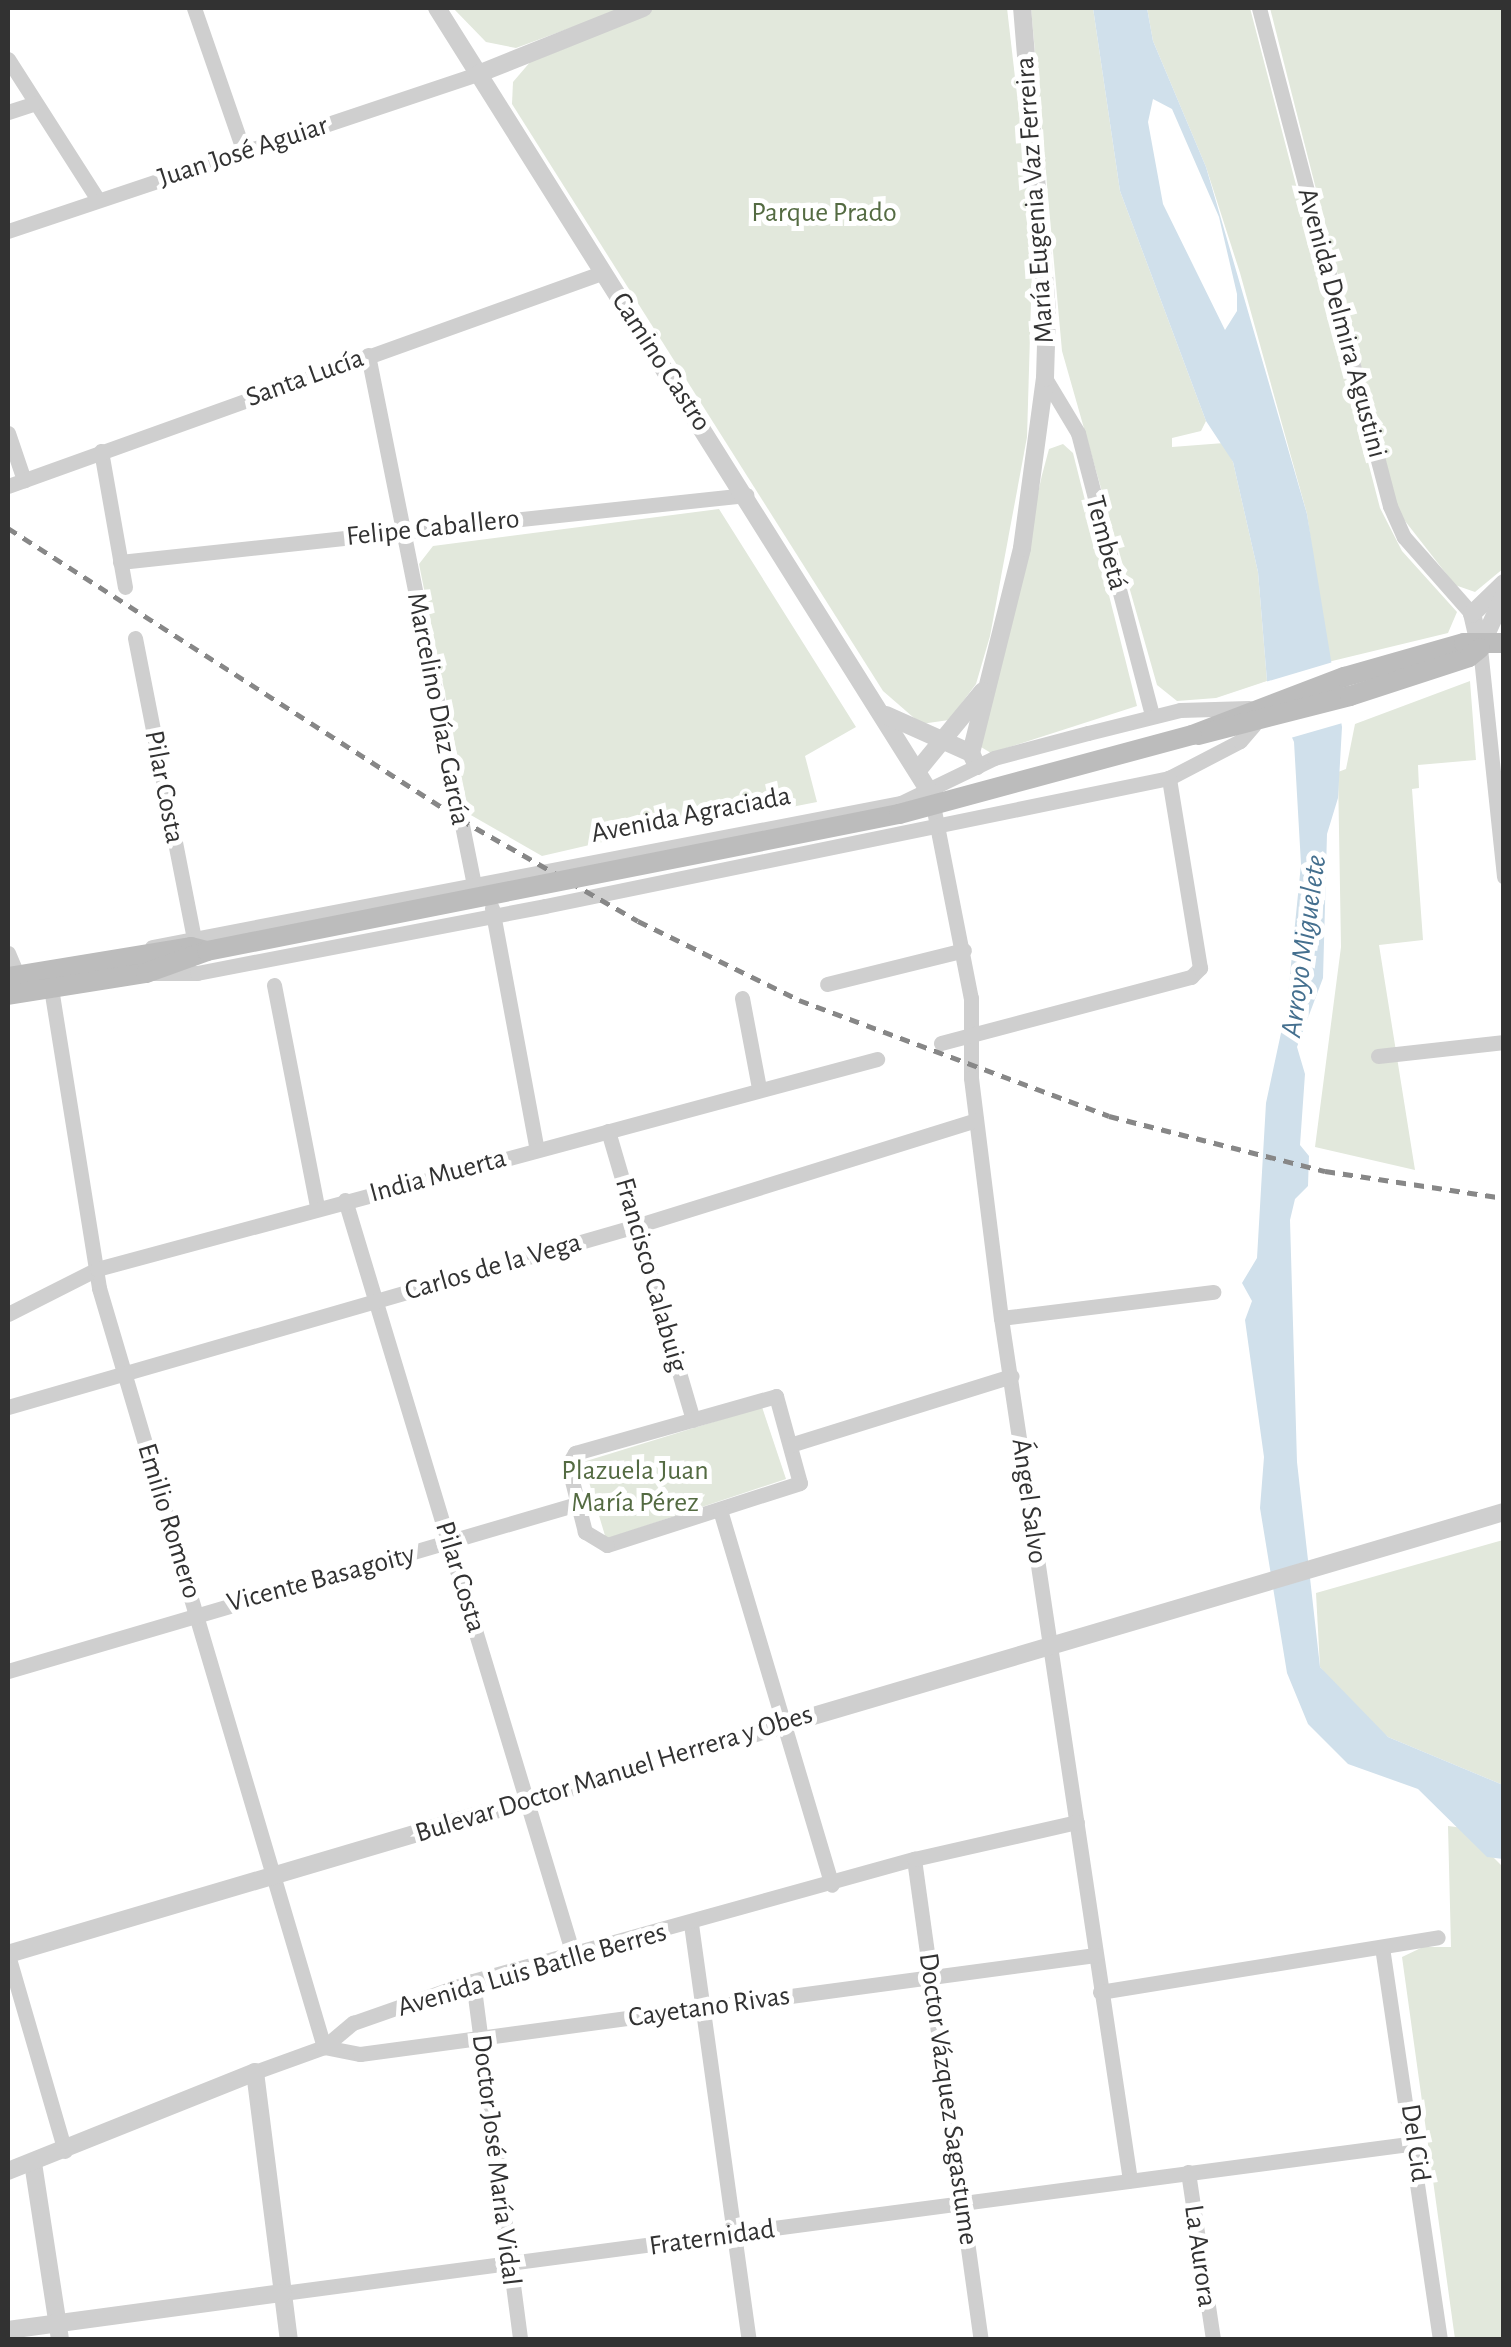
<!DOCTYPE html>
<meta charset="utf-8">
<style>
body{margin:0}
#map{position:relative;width:1511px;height:2347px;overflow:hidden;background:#fff;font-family:"Alegreya Sans",sans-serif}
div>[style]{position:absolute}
.green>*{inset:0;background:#e2e8dc}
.water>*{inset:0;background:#d0e0eb}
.pier>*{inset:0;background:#fff}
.minor>*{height:15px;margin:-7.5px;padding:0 7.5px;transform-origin:7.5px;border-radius:7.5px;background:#cfcfcf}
.tertiary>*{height:18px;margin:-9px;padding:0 9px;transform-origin:9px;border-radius:9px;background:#cfcfcf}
.secondary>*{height:20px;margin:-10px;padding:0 10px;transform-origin:10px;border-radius:10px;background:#bcbcbc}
.rail>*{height:5px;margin-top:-2.5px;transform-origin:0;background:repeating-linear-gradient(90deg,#878787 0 10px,transparent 0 18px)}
.secondary-bridge>*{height:20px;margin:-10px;padding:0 10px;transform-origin:10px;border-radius:10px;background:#bcbcbc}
span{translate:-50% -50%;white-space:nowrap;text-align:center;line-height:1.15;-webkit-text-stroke:10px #fff;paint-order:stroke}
.street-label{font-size:28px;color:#323232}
.park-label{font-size:28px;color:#546b42}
.water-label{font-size:30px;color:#45708f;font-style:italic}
.frame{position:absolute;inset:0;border:10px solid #323232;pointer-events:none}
</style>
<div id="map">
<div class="green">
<i style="clip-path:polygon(453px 8px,624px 8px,516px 48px,486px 42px)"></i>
<i style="clip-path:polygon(657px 8px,1007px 8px,1033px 234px,1027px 437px,990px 636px,976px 684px,949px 720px,921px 724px,883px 691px,512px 104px,513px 82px,531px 61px)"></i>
<i style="clip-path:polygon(1031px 8px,1093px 8px,1120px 191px,1206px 421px,1201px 431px,1172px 438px,1172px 447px,1224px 443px,1233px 462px,1258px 572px,1267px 681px,1216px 698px,1177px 701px,1157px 685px,1062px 351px)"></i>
<i style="clip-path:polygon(1147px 8px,1250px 8px,1380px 508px,1402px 551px,1457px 612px,1448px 633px,1328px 662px,1307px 514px,1240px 273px,1206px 167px,1153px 41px)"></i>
<i style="clip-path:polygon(1270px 8px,1503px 8px,1504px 568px,1475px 592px,1455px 585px,1398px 512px)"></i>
<i style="clip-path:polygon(1063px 444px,1073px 453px,1137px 706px,991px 753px,981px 747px,1042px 475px,1049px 449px)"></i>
<i style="clip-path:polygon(719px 509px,856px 727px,805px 756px,817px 802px,736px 818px,728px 813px,542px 856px,469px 814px,419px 564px,433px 546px)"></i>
<i style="clip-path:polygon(1470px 681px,1476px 760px,1418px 765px,1419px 788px,1412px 789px,1423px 940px,1379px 945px,1415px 1170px,1315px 1147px,1341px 947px,1338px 772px,1346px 769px,1355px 724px)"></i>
<i style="clip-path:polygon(762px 1407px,786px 1479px,606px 1539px,583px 1462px)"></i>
<i style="clip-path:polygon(1503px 1540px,1503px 1785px,1388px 1737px,1357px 1712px,1320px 1667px,1316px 1593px)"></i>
<i style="clip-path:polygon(1448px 1826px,1464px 1828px,1503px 1867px,1503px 2339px,1455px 2339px,1402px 1957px,1423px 1947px,1451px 1947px)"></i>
</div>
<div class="water">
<i style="clip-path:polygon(evenodd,1093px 8px,1147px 8px,1153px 41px,1206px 167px,1307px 514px,1342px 727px,1338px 798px,1327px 834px,1323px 978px,1297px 1047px,1305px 1074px,1300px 1145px,1309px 1156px,1308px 1186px,1295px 1199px,1290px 1220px,1297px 1462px,1320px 1667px,1388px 1737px,1503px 1785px,1503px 1859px,1487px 1857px,1418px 1789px,1348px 1764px,1308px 1724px,1287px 1673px,1260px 1508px,1264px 1457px,1245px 1320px,1252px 1301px,1242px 1283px,1257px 1258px,1266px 1103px,1287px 1005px,1301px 864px,1294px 742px,1267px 681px,1258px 572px,1233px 462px,1206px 421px,1120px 191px,1093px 8px,1153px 99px,1172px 109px,1219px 217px,1237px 294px,1237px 311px,1225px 330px,1163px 204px,1148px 122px,1153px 99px)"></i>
</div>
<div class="pier">
<i style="clip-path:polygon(1333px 662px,1346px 722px,1287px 739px,1262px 683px)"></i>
</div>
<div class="minor">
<i style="left:194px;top:8px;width:152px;rotate:70.9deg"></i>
<i style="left:1259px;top:8px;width:515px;rotate:75.26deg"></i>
<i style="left:1390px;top:506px;width:34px;rotate:66deg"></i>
<i style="left:1404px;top:537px;width:103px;rotate:48.6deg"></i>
<i style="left:8px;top:59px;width:167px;rotate:57.4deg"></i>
<i style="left:8px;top:112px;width:28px;rotate:-18deg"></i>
<i style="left:8px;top:231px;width:496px;rotate:-18.5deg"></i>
<i style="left:368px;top:355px;width:551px;rotate:78.69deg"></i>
<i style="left:1045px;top:378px;width:64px;rotate:59deg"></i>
<i style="left:1078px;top:433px;width:292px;rotate:75.3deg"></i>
<i style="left:8px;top:433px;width:50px;rotate:71.2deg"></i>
<i style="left:101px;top:451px;width:138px;rotate:80deg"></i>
<i style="left:8px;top:486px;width:633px;rotate:-19.75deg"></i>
<i style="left:120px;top:562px;width:630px;rotate:-6.11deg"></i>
<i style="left:135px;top:638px;width:303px;rotate:78.9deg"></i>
<i style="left:1480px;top:648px;width:230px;rotate:84deg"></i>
<i style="left:931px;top:795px;width:207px;rotate:78.9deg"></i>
<i style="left:971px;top:998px;width:80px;rotate:90deg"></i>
<i style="left:971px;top:1078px;width:242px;rotate:82.9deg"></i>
<i style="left:1001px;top:1318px;width:872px;rotate:81.49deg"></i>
<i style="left:492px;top:908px;width:246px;rotate:79.5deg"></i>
<i style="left:152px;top:947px;width:763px;rotate:-10.88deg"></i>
<i style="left:901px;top:803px;width:103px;rotate:-25.8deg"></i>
<i style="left:994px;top:758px;width:97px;rotate:-14.9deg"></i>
<i style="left:1088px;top:733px;width:95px;rotate:-14deg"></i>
<i style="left:1180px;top:710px;width:69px;rotate:-1.7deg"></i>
<i style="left:8px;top:953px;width:30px;rotate:67deg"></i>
<i style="left:150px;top:973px;width:47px"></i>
<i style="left:197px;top:973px;width:354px;rotate:-10.9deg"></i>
<i style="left:545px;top:906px;width:637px;rotate:-11.59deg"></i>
<i style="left:1169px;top:778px;width:80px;rotate:-27.5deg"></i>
<i style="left:1240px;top:741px;width:21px;rotate:-49deg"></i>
<i style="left:827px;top:984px;width:141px;rotate:-13.9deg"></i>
<i style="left:274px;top:985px;width:226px;rotate:79deg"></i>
<i style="left:51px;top:988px;width:304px;rotate:80.9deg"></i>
<i style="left:99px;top:1288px;width:792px;rotate:73.49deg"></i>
<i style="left:742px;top:998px;width:92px;rotate:79.3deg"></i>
<i style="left:941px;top:1043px;width:259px;rotate:-14.8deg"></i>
<i style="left:1191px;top:977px;width:13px;rotate:-45deg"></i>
<i style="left:1200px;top:968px;width:193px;rotate:-99.3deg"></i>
<i style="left:1378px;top:1056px;width:127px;rotate:-6.3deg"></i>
<i style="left:608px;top:1131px;width:301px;rotate:73.6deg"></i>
<i style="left:345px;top:1200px;width:788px;rotate:73.18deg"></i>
<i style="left:8px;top:1314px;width:100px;rotate:-26.8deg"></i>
<i style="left:97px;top:1269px;width:808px;rotate:-15.07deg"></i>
<i style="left:1001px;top:1318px;width:214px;rotate:-7deg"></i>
<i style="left:776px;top:1396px;width:90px;rotate:74.6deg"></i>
<i style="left:800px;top:1483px;width:203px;rotate:162.2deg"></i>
<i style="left:607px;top:1545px;width:26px;rotate:-149deg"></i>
<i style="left:585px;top:1532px;width:69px;rotate:-104.2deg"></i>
<i style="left:568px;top:1465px;width:14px;rotate:-60deg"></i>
<i style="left:575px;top:1453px;width:209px;rotate:-15.8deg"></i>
<i style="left:8px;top:1407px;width:654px;rotate:-16.08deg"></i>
<i style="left:636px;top:1226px;width:356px;rotate:-17.3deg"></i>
<i style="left:790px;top:1445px;width:232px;rotate:-17.3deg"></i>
<i style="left:720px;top:1510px;width:391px;rotate:73.4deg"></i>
<i style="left:8px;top:1671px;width:593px;rotate:-16.36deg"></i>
<i style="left:914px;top:1859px;width:486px;rotate:82.1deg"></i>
<i style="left:691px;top:1924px;width:420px;rotate:82.1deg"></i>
<i style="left:1382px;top:1947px;width:397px;rotate:81.6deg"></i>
<i style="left:8px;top:1955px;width:204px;rotate:73.8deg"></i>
<i style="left:473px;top:1981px;width:362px;rotate:82.5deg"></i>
<i style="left:1100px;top:1992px;width:342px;rotate:-9.2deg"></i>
<i style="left:324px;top:2047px;width:37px;rotate:11deg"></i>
<i style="left:360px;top:2054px;width:742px;rotate:-7.67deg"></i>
<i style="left:255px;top:2072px;width:73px;rotate:-19.9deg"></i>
<i style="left:324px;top:2047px;width:38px;rotate:-40deg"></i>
<i style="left:353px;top:2023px;width:127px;rotate:-19.3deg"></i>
<i style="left:473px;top:1981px;width:458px;rotate:-15.5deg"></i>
<i style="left:914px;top:1859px;width:167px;rotate:-12.8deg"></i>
<i style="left:1188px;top:2172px;width:170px;rotate:81.5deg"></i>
<i style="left:283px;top:2293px;width:1143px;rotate:-7.54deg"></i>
</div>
<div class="tertiary">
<i style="left:437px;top:8px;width:925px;rotate:57.86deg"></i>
<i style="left:478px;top:74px;width:178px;rotate:-21.8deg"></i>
<i style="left:1480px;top:648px;width:35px;rotate:-103deg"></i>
<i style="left:1472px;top:614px;width:45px;rotate:-44.1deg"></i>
<i style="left:1480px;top:648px;width:58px;rotate:-65.6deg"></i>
<i style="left:886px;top:715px;width:93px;rotate:24.1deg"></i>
<i style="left:977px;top:766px;width:14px;rotate:-115deg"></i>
<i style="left:971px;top:753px;width:211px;rotate:-76deg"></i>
<i style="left:1022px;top:548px;width:172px;rotate:-82.3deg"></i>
<i style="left:1045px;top:378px;width:67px;rotate:-88.3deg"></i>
<i style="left:1047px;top:311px;width:304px;rotate:-94.7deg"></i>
<i style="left:918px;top:770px;width:102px;rotate:-50.6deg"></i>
<i style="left:8px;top:1954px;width:1560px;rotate:-16.46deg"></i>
<i style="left:33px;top:2163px;width:179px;rotate:81.3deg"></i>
<i style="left:8px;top:2171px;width:266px;rotate:-21.8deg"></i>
<i style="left:255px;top:2072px;width:270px;rotate:82.8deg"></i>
<i style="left:8px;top:2330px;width:277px;rotate:-7.7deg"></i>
</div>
<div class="secondary">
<i style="left:1192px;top:735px;width:163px;rotate:-20.9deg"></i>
<i style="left:1344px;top:677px;width:125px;rotate:-15.8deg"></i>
<i style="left:1464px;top:643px;width:40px"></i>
<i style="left:1198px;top:735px;width:157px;rotate:-14.4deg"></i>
<i style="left:1350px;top:696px;width:125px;rotate:-18.1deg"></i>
<i style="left:1469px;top:657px;width:14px;rotate:-39deg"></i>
<i style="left:8px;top:977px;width:185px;rotate:-9.3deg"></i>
<i style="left:191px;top:947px;width:16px;rotate:14deg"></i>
<i style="left:8px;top:995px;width:140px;rotate:-9.1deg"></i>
<i style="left:146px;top:973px;width:65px;rotate:-19.8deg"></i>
</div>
<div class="rail">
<i style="left:8px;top:528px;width:538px;rotate:32.77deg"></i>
<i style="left:460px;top:819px;width:205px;rotate:29.8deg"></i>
<i style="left:638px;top:921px;width:179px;rotate:26.1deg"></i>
<i style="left:799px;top:1000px;width:331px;rotate:20.5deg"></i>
<i style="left:1109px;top:1116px;width:223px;rotate:14.3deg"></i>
<i style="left:1325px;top:1171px;width:181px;rotate:8.6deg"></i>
</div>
<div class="secondary-bridge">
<i style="left:207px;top:951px;width:705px;rotate:-11.2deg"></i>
<i style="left:899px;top:814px;width:303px;rotate:-15.1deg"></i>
</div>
<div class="street-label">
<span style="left:243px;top:152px;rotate:-18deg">Juan José Aguiar</span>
<span style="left:1035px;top:200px;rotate:-94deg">María Eugenia Vaz Ferreira</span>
<span style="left:1342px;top:323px;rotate:75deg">Avenida Delmira Agustini</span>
<span style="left:661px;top:362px;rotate:57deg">Camino Castro</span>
<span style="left:305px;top:378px;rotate:-20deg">Santa Lucía</span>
<span style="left:433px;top:528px;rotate:-6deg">Felipe Caballero</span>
<span style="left:1106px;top:543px;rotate:75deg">Tembetá</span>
<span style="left:438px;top:709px;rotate:79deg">Marcelino Díaz García</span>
<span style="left:164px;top:787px;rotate:79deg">Pilar Costa</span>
<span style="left:691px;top:815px;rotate:-11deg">Avenida Agraciada</span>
<span style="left:438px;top:1176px;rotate:-15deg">India Muerta</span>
<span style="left:493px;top:1267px;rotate:-16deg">Carlos de la Vega</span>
<span style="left:651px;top:1275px;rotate:74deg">Francisco Calabuig</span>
<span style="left:1029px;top:1501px;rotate:82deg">Ángel Salvo</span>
<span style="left:169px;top:1521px;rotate:73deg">Emilio Romero</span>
<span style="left:460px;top:1577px;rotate:73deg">Pilar Costa</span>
<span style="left:321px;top:1579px;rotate:-15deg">Vicente Basagoity</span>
<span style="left:614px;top:1774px;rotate:-17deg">Bulevar Doctor Manuel Herrera y Obes</span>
<span style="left:532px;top:1970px;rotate:-16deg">Avenida Luis Batlle Berres</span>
<span style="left:709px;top:2007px;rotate:-8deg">Cayetano Rivas</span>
<span style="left:948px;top:2099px;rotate:82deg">Doctor Vázquez Sagastume</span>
<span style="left:1415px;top:2143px;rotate:82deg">Del Cid</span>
<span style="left:496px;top:2160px;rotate:83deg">Doctor José María Vidal</span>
<span style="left:712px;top:2238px;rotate:-8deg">Fraternidad</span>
<span style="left:1200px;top:2256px;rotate:82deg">La Aurora</span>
</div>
<div class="park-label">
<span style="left:824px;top:213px">Parque Prado</span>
<span style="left:635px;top:1487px">Plazuela Juan<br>María Pérez</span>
</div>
<div class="water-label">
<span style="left:1304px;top:946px;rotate:-82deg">Arroyo Miguelete</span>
</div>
<div class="frame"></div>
</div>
